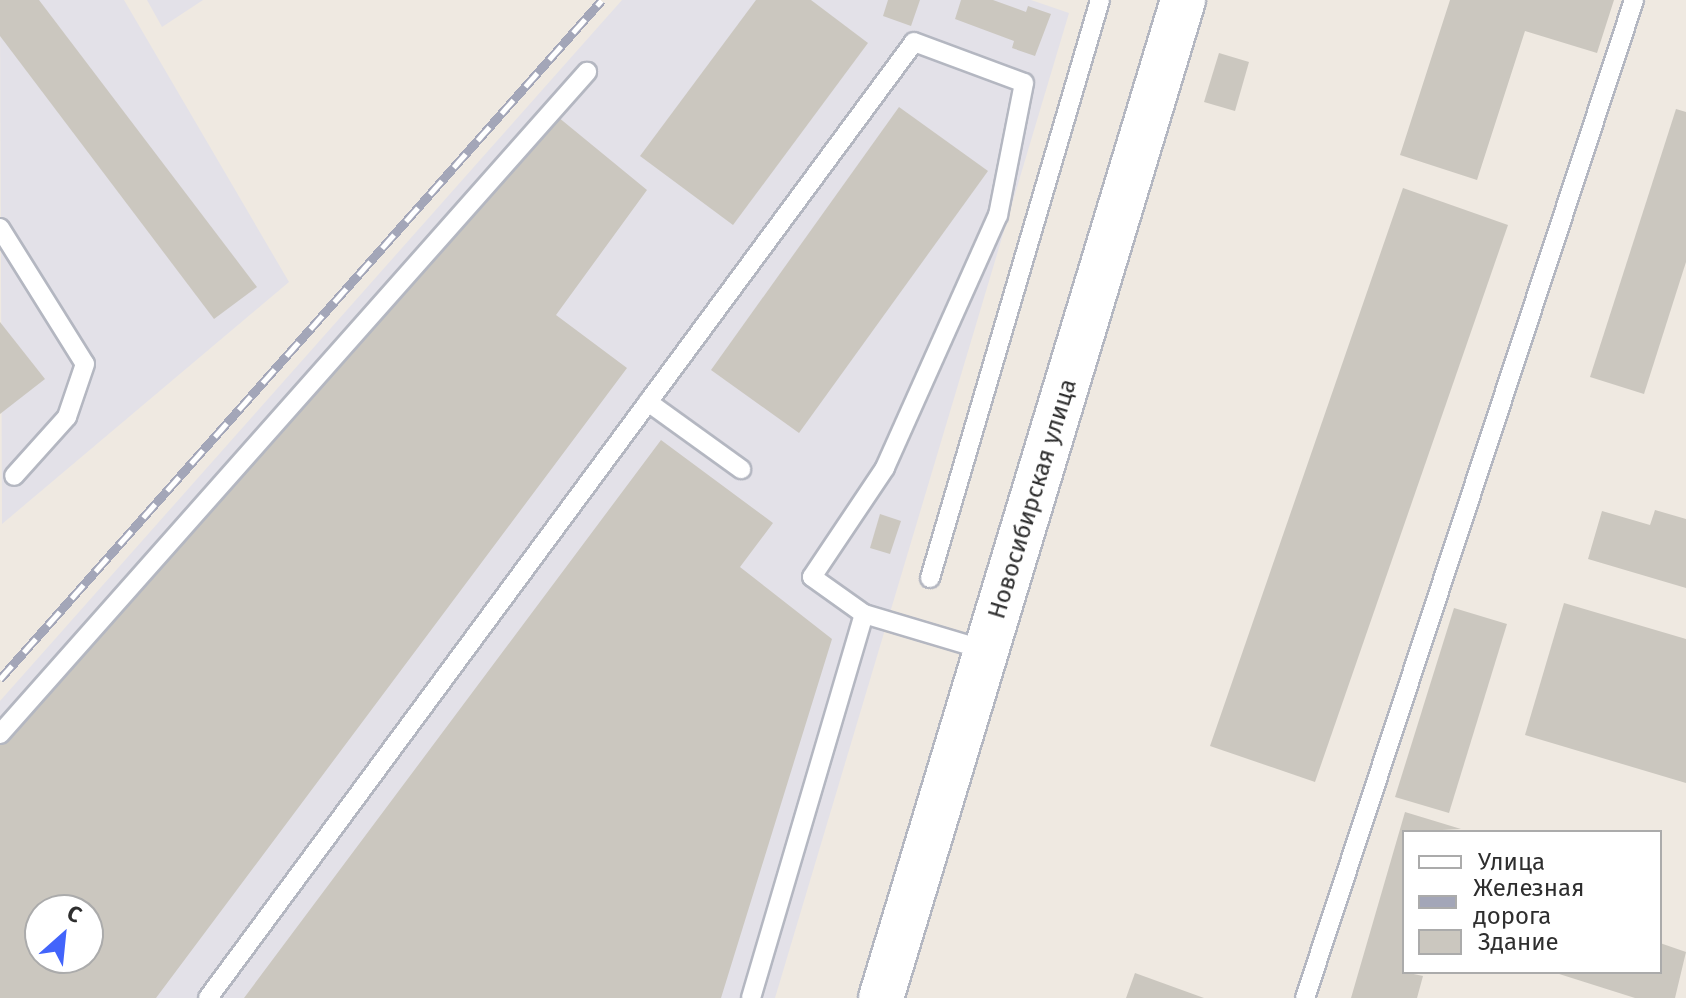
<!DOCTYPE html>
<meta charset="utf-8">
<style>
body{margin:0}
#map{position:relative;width:1686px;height:998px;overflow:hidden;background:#efe9e1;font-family:"Fira Sans",sans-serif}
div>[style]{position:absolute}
.industrial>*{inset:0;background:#e3e1e8}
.building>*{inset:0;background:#cbc7bf}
.roads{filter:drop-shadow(2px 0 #b4b7c1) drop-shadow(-2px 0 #b4b7c1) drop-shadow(0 2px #b4b7c1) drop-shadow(0 -2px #b4b7c1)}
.service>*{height:18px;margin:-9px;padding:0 9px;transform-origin:9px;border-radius:9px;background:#fff}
.secondary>*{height:44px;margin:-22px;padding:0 22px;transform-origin:22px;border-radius:22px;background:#fff}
.rail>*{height:9px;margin-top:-4.5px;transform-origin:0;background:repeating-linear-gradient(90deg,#fff 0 18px,#a3a6b8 0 36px);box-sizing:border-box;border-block:2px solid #a3a6b8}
span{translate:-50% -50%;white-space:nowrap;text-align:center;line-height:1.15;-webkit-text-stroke:8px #fff;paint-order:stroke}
.street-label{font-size:24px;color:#2e2e2e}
.legend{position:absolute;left:1402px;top:830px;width:260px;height:144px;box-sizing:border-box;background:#fff;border:2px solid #ababab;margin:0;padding:10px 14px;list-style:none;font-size:24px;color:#2e2e2e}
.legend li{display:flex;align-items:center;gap:16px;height:40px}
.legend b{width:40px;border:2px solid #ababab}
.north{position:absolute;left:24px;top:894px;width:80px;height:80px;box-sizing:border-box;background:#fff;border:2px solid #ababab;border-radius:50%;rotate:27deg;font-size:22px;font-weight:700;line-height:32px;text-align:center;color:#2e2e2e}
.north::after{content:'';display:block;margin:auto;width:28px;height:36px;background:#4264fb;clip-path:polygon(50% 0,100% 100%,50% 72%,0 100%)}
</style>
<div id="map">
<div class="industrial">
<i style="clip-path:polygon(0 0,124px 0,289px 282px,2px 524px)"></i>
<i style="clip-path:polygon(147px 0,203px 0,162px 27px)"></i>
<i style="clip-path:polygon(evenodd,622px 0,1031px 0,1069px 13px,775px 998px,0 998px,0 701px,622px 0,40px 910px,88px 910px,88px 958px,40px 958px,40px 910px)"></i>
</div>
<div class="building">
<i style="clip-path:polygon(0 0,39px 0,257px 287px,214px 319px,0 36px)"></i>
<i style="clip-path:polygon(756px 0,811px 0,868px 43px,733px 225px,640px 156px)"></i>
<i style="clip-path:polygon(888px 0,920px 0,911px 26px,883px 16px)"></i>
<i style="clip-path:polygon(961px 0,993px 0,1026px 12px,1028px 6px,1051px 14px,1035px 56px,1012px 48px,1014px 41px,955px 19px)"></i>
<i style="clip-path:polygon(1450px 0,1614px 0,1597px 53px,1525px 31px,1477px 180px,1400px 155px)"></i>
<i style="clip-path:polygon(1219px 53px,1249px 62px,1235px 111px,1204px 102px)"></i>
<i style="clip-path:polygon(899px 107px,988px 171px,799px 433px,711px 370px)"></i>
<i style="clip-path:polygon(1676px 109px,1686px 112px,1686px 262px,1644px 394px,1590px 377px)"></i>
<i style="clip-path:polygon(evenodd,558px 117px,647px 190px,556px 315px,627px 368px,156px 998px,0 998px,0 731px,558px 117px,40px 910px,88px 910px,88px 958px,40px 958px,40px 910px)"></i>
<i style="clip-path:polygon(1403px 188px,1508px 225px,1315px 782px,1210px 746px)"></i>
<i style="clip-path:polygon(0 322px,45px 379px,0 414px)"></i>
<i style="clip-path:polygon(661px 440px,773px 523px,740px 567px,832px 639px,721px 998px,244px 998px)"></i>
<i style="clip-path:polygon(1655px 510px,1686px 519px,1686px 588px,1588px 559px,1602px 511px,1650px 525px)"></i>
<i style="clip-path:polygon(880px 514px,901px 521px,890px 554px,870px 548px)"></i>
<i style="clip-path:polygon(1564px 603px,1686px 639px,1686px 783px,1525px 735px)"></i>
<i style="clip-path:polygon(1454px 608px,1507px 624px,1449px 813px,1395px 797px)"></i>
<i style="clip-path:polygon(1405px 812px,1461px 829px,1404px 832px,1404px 972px,1423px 976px,1417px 998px,1351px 998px)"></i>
<i style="clip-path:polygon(1660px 943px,1686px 952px,1675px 998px,1635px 998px,1556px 973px,1660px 972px)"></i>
<i style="clip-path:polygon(1135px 973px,1204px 998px,1126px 998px)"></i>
</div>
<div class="roads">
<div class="service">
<i style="left:0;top:228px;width:160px;rotate:58deg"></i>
<i style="left:85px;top:364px;width:56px;rotate:108.8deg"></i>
<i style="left:67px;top:417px;width:79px;rotate:131.9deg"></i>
<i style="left:648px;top:402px;width:115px;rotate:35.8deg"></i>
<i style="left:930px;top:578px;width:602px;rotate:-73.61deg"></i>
<i style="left:0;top:734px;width:885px;rotate:-48.44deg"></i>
<i style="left:208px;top:998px;width:1188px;rotate:-53.55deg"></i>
<i style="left:914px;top:42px;width:117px;rotate:20.4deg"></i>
<i style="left:1024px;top:83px;width:135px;rotate:101.1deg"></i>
<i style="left:998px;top:215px;width:277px;rotate:114.1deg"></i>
<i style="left:885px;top:468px;width:131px;rotate:123.8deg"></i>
<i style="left:812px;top:577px;width:64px;rotate:35.4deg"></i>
<i style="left:864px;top:614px;width:129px;rotate:16.6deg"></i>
<i style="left:751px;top:998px;width:400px;rotate:-73.6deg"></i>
<i style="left:1305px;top:998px;width:1051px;rotate:-71.75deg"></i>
</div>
<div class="secondary">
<i style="left:881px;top:998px;width:1043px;rotate:-73.16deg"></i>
</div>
</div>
<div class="rail">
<i style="left:0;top:679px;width:907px;rotate:-48.44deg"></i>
</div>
<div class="street-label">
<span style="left:1033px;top:499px;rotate:-73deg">Новосибирская улица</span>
</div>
<ul class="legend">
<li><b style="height:10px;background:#fff"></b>Улица</li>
<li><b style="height:10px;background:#a3a6b8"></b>Железная дорога</li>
<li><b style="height:22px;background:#cbc7bf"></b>Здание</li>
</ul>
<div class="north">С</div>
</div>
